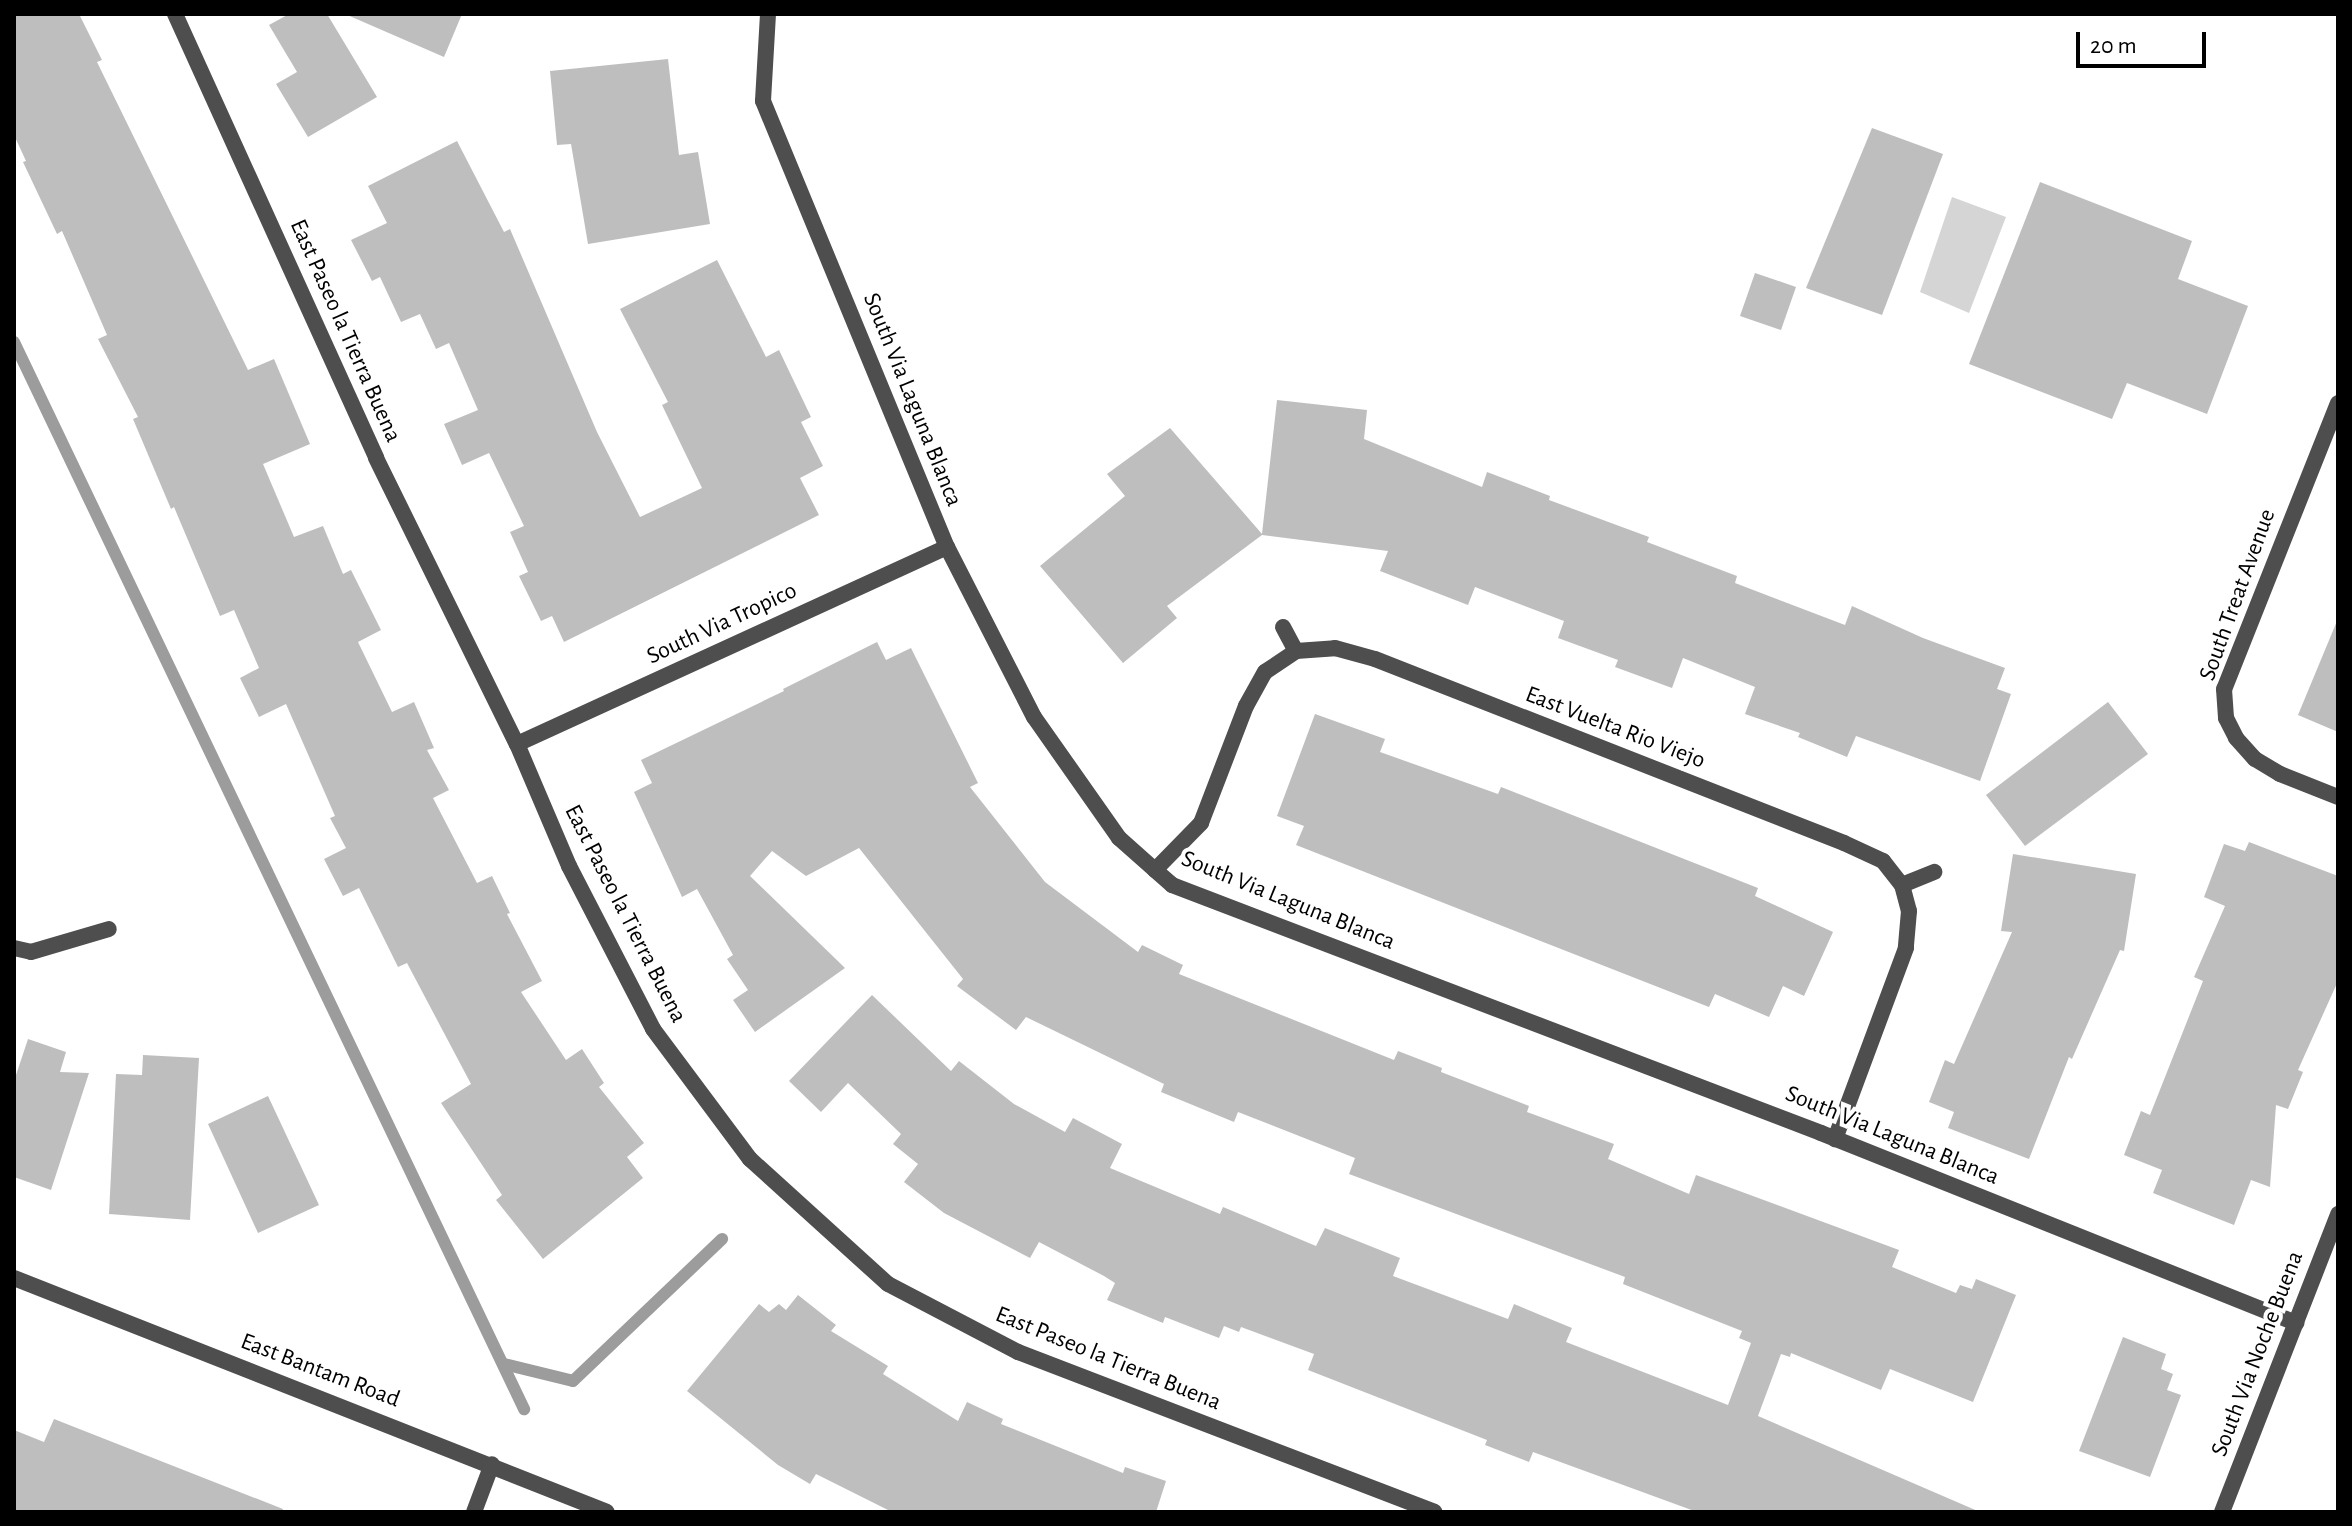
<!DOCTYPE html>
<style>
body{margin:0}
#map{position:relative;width:2352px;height:1526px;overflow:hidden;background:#fff;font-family:"Alegreya Sans",sans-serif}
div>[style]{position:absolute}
.green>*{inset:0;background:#d5d5d5}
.stream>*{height:12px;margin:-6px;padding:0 6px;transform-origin:6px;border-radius:6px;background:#9c9c9c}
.building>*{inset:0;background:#bebebe}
.street>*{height:16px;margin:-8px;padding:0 8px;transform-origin:8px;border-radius:8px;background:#4e4e4e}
span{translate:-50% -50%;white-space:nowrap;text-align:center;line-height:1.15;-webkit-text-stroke:8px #fff;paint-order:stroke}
.street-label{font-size:24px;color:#000}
.frame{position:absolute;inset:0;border:16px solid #000;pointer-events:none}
.scale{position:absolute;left:2076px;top:32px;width:130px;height:36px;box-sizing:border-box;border:4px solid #000;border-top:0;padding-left:10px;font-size:24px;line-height:28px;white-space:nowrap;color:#000;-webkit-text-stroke:6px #fff;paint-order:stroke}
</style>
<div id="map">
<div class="green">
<i style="clip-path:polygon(1952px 197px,2006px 217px,1969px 313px,1920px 292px)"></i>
</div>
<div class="stream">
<i style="left:14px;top:342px;width:1183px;rotate:64.45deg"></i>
<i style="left:504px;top:1364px;width:71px;rotate:13.8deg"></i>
<i style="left:573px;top:1381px;width:206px;rotate:-43.6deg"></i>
</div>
<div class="building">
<i style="clip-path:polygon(14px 14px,79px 14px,102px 60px,97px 62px,248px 370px,274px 359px,310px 444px,263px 464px,294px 537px,323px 526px,343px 574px,351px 570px,381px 630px,358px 642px,392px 712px,414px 702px,434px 748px,427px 750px,449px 790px,433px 798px,477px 883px,492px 876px,510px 913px,507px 914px,542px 981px,521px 992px,566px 1060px,582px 1049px,604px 1083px,599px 1087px,644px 1143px,627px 1157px,643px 1178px,543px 1259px,496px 1200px,502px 1195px,441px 1103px,471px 1084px,407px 963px,398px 967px,359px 888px,343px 896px,324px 859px,346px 848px,330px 818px,335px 816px,286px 704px,259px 717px,240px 678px,259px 668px,234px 610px,220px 616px,174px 507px,171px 509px,133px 419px,138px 417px,98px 339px,107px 335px,62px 231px,57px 234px,23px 162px,26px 161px,14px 135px)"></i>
<i style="clip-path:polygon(289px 14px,327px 14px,377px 97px,308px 137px,276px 84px,297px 72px,269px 25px)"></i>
<i style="clip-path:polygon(345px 14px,462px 14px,444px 57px)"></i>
<i style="clip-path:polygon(668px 59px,679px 155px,698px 152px,710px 224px,588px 244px,571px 144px,557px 145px,550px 71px)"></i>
<i style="clip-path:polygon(1872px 128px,1943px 154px,1882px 315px,1806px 288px)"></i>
<i style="clip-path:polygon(457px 141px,504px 232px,510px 229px,597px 432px,640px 517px,702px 488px,662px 405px,668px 402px,620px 309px,717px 260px,766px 357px,779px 350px,811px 417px,801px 422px,823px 466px,800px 478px,819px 515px,564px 642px,552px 616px,541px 621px,519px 576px,528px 572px,510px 532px,524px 526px,489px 453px,462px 465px,444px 424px,478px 410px,449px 343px,436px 349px,420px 314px,401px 322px,380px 277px,372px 281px,351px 240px,387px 223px,368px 186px)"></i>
<i style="clip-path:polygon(2040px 182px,2192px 241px,2178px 279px,2248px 306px,2207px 414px,2127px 383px,2112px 419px,1969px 364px)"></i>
<i style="clip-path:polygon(1755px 273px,1796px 287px,1781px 330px,1740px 316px)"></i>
<i style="clip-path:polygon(1277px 400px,1367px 410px,1364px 439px,1482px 487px,1487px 472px,1550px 496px,1549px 500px,1649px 537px,1647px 542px,1737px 576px,1735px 583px,1845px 625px,1852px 606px,1923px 638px,2005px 668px,1997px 689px,2011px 694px,1980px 781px,1856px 736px,1847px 757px,1798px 737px,1800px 733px,1745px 714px,1755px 687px,1683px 658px,1672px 688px,1615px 667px,1618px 660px,1558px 638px,1564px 621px,1475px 587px,1468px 605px,1380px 571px,1388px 551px,1262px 535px,1167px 606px,1177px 618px,1123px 663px,1040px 566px,1125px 496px,1107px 474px,1170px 428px,1262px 534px)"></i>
<i style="clip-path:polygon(2337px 621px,2338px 621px,2338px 732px,2298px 715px)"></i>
<i style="clip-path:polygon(877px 642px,886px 660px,911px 648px,978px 783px,970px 787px,1045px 882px,1138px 952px,1142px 945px,1183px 965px,1179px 974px,1394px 1060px,1398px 1051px,1442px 1068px,1441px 1072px,1529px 1106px,1527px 1112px,1614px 1144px,1608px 1159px,1689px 1194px,1696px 1175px,1899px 1250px,1892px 1267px,1956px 1293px,1960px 1285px,1972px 1289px,1976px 1279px,2016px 1295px,1973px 1402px,1890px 1369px,1881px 1390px,1791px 1353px,1790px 1357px,1781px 1354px,1758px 1416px,1980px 1512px,1697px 1512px,1533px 1452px,1529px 1462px,1485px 1445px,1487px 1440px,1308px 1370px,1314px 1354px,1241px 1327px,1239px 1332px,1224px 1326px,1219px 1338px,1165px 1317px,1163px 1323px,1107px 1300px,1115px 1283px,1104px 1276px,1039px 1242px,1030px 1258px,944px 1213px,904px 1182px,918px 1164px,893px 1144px,901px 1134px,848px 1083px,821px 1112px,789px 1081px,872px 995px,951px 1071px,959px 1061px,1014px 1104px,1065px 1132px,1073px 1118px,1122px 1144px,1110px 1168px,1220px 1214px,1223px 1207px,1316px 1246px,1325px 1228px,1400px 1258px,1393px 1276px,1508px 1319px,1514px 1304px,1572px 1328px,1566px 1342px,1728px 1405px,1751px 1343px,1739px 1338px,1742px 1331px,1623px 1284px,1625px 1277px,1349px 1174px,1355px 1158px,1238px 1112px,1234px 1122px,1161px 1092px,1164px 1084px,1026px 1017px,1016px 1030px,957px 986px,963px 979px,859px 848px,806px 876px,772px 851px,750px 876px,845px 968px,755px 1032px,733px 1000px,748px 990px,727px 959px,733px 955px,697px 889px,682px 897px,634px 792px,652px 783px,641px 760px,784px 691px,783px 689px)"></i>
<i style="clip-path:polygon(2108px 702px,2148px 754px,2025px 846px,1986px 795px)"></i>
<i style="clip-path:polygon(1315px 714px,1385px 739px,1380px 752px,1498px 794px,1501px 787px,1758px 888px,1755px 896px,1833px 932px,1804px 996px,1783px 986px,1769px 1017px,1715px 994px,1709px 1007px,1296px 845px,1304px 826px,1277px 816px)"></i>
<i style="clip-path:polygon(2249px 842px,2338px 876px,2338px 981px,2298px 1070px,2303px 1072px,2288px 1109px,2276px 1105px,2270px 1187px,2251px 1180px,2234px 1225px,2153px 1193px,2162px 1170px,2124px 1155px,2141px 1111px,2150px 1115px,2203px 981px,2194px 977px,2225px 906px,2204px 897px,2224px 844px,2245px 851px)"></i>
<i style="clip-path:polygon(2013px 854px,2136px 874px,2124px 951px,2120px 950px,2072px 1059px,2069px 1057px,2029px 1159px,1948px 1128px,1954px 1112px,1929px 1102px,1945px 1060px,1954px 1064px,2012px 932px,2001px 931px)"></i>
<i style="clip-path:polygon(28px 1039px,66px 1052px,60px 1072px,89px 1073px,51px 1190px,14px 1177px,14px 1081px)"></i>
<i style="clip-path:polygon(143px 1055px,199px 1058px,190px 1220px,109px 1214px,116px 1074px,142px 1075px)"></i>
<i style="clip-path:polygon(268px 1096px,319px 1205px,258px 1233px,208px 1124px)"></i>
<i style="clip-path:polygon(798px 1295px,836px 1325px,831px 1331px,888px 1366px,883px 1374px,958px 1421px,967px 1402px,1003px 1419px,1001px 1424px,1123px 1473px,1125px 1467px,1166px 1481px,1156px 1512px,892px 1512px,816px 1474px,810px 1484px,778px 1465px,687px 1391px,759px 1304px,769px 1312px,779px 1304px,786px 1310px)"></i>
<i style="clip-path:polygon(2123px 1337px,2166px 1354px,2161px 1369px,2173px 1374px,2167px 1390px,2181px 1395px,2150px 1477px,2079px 1451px)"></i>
<i style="clip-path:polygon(54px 1419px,283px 1509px,282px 1512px,14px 1512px,14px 1430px,44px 1442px)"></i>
</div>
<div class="street">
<i style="left:175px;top:14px;width:487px;rotate:65.6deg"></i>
<i style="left:376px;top:458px;width:319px;rotate:63.8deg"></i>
<i style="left:517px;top:744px;width:133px;rotate:66.9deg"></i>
<i style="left:569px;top:866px;width:183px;rotate:62.7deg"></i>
<i style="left:653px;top:1029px;width:162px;rotate:53.3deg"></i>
<i style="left:750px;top:1159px;width:186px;rotate:42.2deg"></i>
<i style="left:888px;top:1284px;width:147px;rotate:27.6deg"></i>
<i style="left:1018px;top:1352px;width:446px;rotate:21deg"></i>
<i style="left:768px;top:14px;width:87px;rotate:93.3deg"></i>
<i style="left:763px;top:101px;width:482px;rotate:67.6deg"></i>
<i style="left:947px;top:547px;width:191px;rotate:62.9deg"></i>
<i style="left:1034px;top:717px;width:148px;rotate:54.9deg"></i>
<i style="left:1119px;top:838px;width:48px;rotate:41.6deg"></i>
<i style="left:1155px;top:870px;width:23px;rotate:41deg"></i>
<i style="left:1172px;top:885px;width:695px;rotate:20.91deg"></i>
<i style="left:1821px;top:1133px;width:512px;rotate:21.8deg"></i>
<i style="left:2338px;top:403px;width:308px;rotate:111.7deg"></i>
<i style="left:2224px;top:689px;width:29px;rotate:86deg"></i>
<i style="left:2226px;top:718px;width:22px;rotate:63deg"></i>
<i style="left:2236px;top:738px;width:28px;rotate:48deg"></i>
<i style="left:2255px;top:759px;width:29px;rotate:31deg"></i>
<i style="left:2280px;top:774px;width:62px;rotate:21.6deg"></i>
<i style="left:1283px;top:627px;width:27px;rotate:62deg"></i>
<i style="left:517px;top:744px;width:473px;rotate:-24.6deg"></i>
<i style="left:1155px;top:870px;width:66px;rotate:-45.6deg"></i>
<i style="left:1201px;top:823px;width:125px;rotate:-69deg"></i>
<i style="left:1246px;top:706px;width:39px;rotate:-61deg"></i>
<i style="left:1265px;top:672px;width:37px;rotate:-34deg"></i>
<i style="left:1296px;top:651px;width:39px;rotate:-4deg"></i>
<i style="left:1335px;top:648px;width:41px;rotate:15.4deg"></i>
<i style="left:1375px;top:659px;width:504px;rotate:21.42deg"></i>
<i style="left:1844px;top:843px;width:43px;rotate:24.8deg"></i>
<i style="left:1883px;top:861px;width:31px;rotate:52deg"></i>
<i style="left:1902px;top:885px;width:27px;rotate:75deg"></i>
<i style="left:1909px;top:911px;width:37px;rotate:95deg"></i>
<i style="left:1906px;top:948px;width:204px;rotate:110.4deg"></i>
<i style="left:1902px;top:885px;width:35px;rotate:-22deg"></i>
<i style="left:14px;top:948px;width:17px;rotate:13deg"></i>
<i style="left:31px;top:952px;width:81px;rotate:-16.4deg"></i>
<i style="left:14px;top:1278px;width:637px;rotate:21.53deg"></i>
<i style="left:474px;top:1512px;width:51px;rotate:-69.4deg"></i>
<i style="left:2222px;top:1512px;width:320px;rotate:-68.7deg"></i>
</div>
<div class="street-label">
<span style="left:345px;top:331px;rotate:66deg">East Paseo la Tierra Buena</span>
<span style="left:912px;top:400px;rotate:68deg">South Via Laguna Blanca</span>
<span style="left:2238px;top:595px;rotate:-70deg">South Treat Avenue</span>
<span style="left:722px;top:624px;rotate:-25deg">South Via Tropico</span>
<span style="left:1615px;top:728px;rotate:21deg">East Vuelta Rio Viejo</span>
<span style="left:1288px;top:901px;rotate:22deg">South Via Laguna Blanca</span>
<span style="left:625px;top:914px;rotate:63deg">East Paseo la Tierra Buena</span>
<span style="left:1892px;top:1136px;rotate:22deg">South Via Laguna Blanca</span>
<span style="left:2258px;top:1354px;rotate:-69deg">South Via Noche Buena</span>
<span style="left:1108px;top:1359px;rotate:22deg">East Paseo la Tierra Buena</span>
<span style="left:320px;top:1371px;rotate:21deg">East Bantam Road</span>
</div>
<div class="frame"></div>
<div class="scale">20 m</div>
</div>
